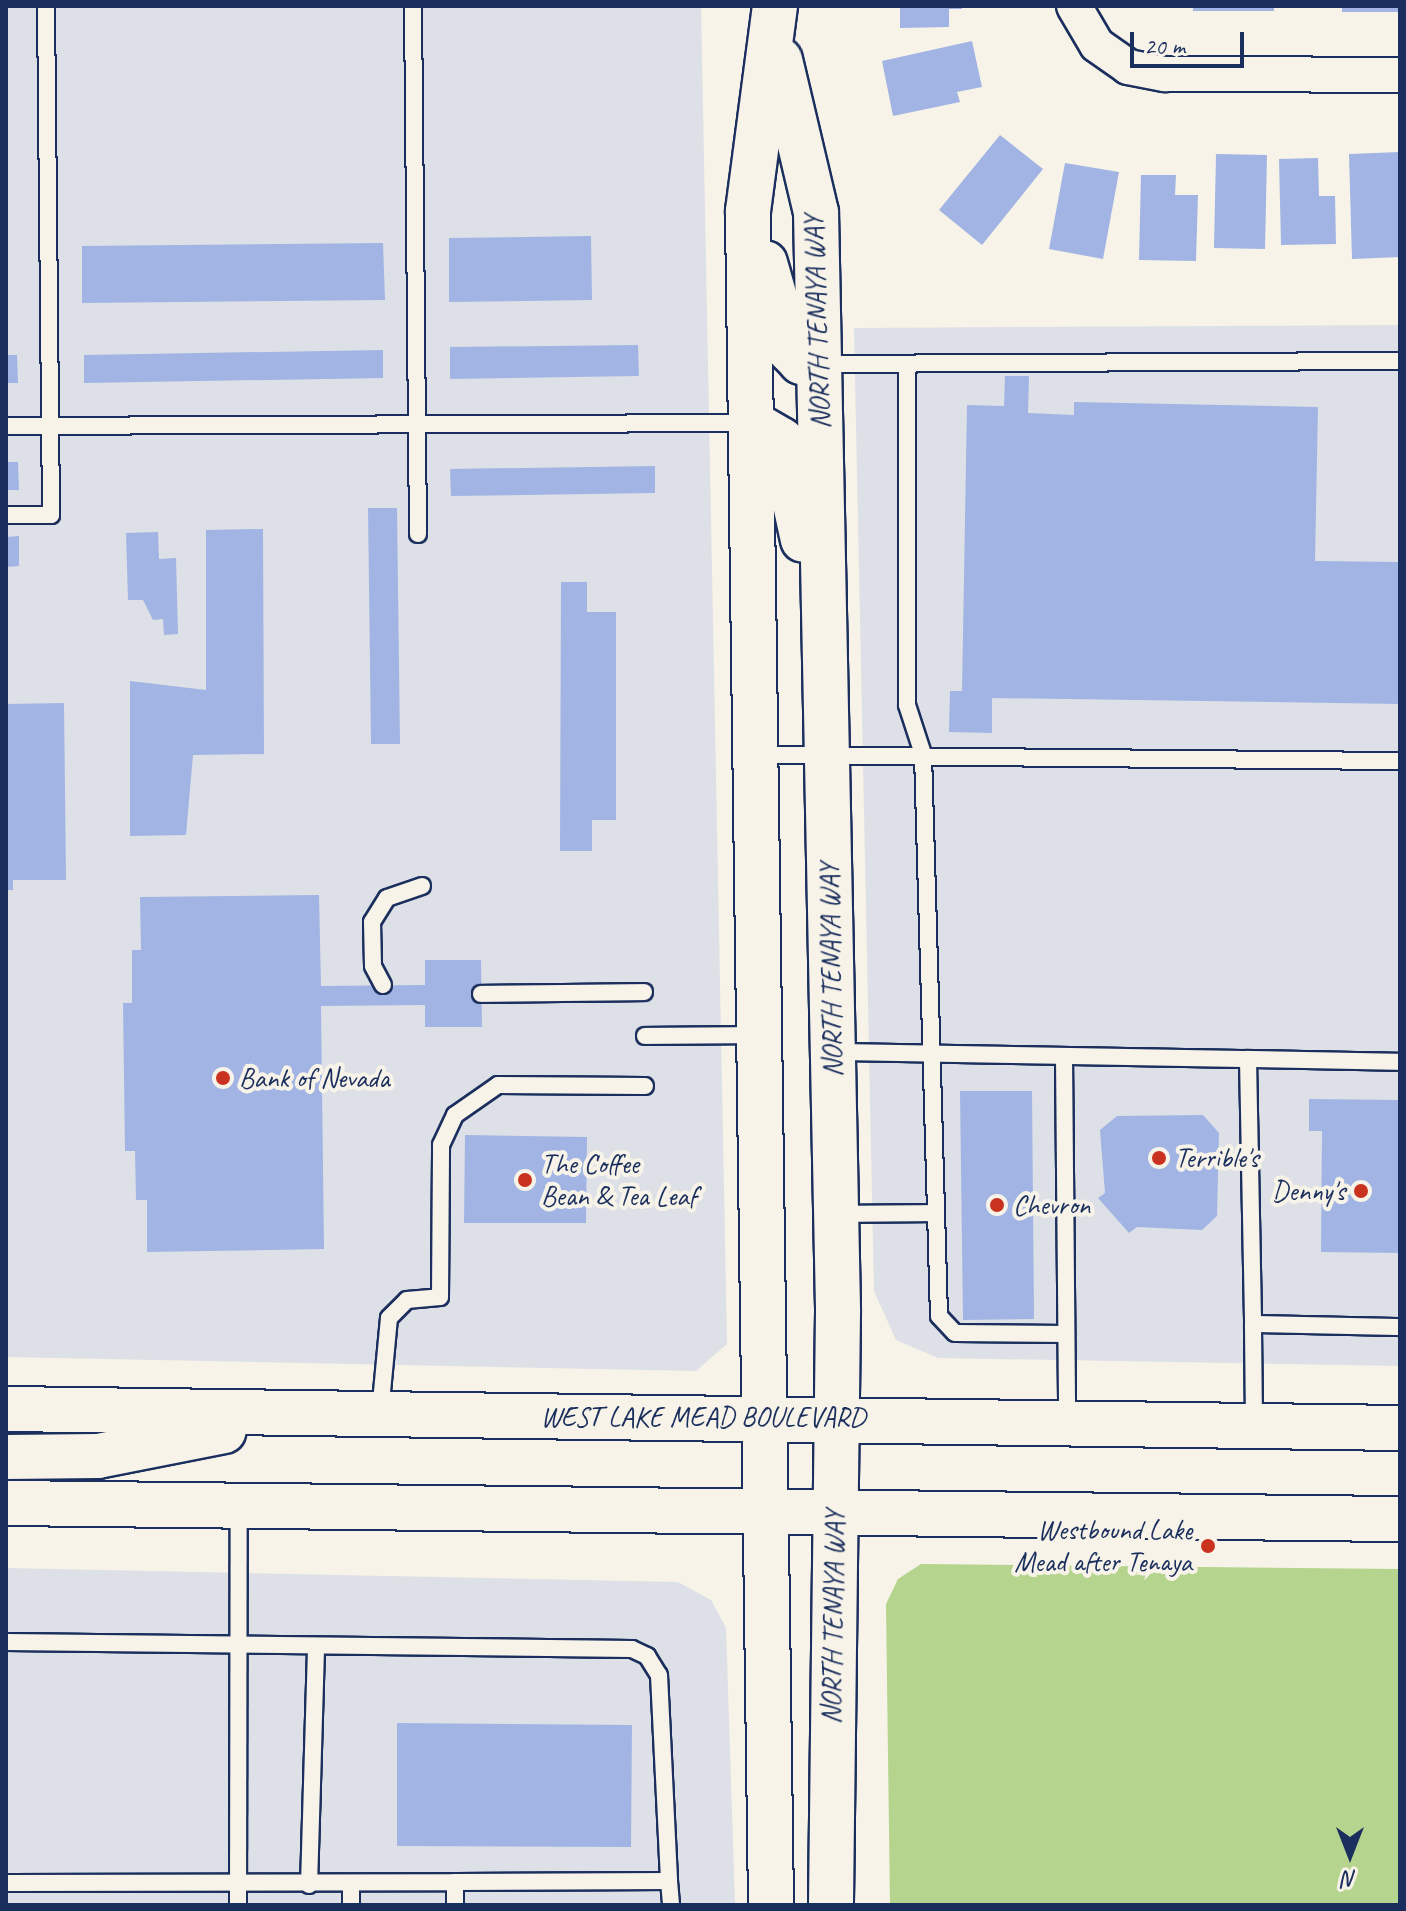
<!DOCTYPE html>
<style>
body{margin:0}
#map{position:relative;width:1406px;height:1911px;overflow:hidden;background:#f7f3e8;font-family:Caveat,sans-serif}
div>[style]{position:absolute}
.built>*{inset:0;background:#dde0e6}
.green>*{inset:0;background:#b5d48d}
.building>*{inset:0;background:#a1b4e3}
.roads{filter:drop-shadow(2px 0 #1b2f5e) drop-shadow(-2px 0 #1b2f5e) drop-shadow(0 2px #1b2f5e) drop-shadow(0 -2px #1b2f5e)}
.lane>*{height:16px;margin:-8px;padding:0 8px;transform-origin:8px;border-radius:8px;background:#f7f3e8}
.street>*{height:34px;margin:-17px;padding:0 17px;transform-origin:17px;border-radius:17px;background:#f7f3e8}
.secondary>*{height:44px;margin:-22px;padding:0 22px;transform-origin:22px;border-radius:22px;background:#f7f3e8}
.primary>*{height:44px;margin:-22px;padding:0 22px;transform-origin:22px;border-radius:22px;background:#f7f3e8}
.dots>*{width:22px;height:22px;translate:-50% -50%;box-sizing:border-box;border:4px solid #f7f3e8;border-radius:50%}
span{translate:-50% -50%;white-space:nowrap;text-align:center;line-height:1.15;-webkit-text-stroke:8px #f7f3e8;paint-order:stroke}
.street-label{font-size:28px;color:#1b2f5e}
.poi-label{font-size:28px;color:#1b2f5e}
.left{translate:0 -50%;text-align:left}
.right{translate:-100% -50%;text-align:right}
.frame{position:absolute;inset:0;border:8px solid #1b2f5e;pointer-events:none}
.north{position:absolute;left:1310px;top:1815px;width:80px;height:80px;-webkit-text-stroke:6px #f7f3e8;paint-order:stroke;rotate:180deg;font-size:22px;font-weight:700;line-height:32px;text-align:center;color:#1b2f5e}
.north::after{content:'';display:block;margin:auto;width:28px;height:36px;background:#1b2f5e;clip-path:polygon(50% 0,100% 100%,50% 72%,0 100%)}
.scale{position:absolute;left:1130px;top:32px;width:114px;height:36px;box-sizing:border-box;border:4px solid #1b2f5e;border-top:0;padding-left:10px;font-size:24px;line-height:28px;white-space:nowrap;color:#1b2f5e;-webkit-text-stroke:6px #f7f3e8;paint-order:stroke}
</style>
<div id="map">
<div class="built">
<i style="clip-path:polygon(6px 6px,701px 6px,727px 1344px,696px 1371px,6px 1357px)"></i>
<i style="clip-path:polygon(1400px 325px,1400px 1366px,938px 1358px,896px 1340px,874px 1291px,854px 328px)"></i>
<i style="clip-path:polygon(6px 1568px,678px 1582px,711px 1600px,726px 1628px,735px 1905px,6px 1905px)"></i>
</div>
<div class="green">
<i style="clip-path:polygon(921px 1564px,1400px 1569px,1400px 1905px,890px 1905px,886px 1604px,898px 1579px)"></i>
</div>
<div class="building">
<i style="clip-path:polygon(900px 6px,962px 6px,962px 9px,949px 9px,949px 27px,900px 28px)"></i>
<i style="clip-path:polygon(1193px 6px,1274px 6px,1274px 11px,1193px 11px)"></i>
<i style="clip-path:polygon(1342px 6px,1400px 6px,1400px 12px,1342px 12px)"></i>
<i style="clip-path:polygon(972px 41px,982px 87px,957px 92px,960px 102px,893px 116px,882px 61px)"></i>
<i style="clip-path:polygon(1000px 135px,1043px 169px,982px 245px,939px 210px)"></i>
<i style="clip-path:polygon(1400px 152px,1400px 257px,1352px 259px,1349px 154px)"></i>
<i style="clip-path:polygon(1216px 154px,1267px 155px,1265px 249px,1214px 248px)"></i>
<i style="clip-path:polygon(1318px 158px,1319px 196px,1335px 196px,1336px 244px,1281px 245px,1279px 159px)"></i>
<i style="clip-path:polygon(1065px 163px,1119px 172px,1103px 259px,1049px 249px)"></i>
<i style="clip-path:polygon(1141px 175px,1176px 175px,1175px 195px,1198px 195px,1196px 261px,1139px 260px)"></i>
<i style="clip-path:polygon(591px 236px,592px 300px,449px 302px,449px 238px)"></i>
<i style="clip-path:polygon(383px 243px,385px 300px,82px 303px,82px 246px)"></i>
<i style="clip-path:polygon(638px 345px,639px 376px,450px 379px,450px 347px)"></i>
<i style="clip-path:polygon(383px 350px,383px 378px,84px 383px,84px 355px)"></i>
<i style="clip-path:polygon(6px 355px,17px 355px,18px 383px,6px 383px)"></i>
<i style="clip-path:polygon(1005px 376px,1029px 376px,1028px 413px,1074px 415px,1074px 402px,1318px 407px,1315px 561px,1400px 562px,1400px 704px,992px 698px,992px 733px,949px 732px,950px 691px,962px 691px,967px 405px,1004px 406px)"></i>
<i style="clip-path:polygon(6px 462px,18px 462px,19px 490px,6px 490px)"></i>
<i style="clip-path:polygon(655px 466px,655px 493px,451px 496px,450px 469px)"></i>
<i style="clip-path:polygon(368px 508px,397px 508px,400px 744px,371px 744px)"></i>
<i style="clip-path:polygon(263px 529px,264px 754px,193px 755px,186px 835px,130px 836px,130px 681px,206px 690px,206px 530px)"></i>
<i style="clip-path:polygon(158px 532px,159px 559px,176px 558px,178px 634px,164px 635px,163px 619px,153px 620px,143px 600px,128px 600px,126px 533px)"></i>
<i style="clip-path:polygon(19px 536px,19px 566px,6px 567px,6px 537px)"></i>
<i style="clip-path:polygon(561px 582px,587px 582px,587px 612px,616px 612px,616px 820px,592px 820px,592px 851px,560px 851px)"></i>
<i style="clip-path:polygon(64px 703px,66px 880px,13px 880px,13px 890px,6px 890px,6px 704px)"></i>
<i style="clip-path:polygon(319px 895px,321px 986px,425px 985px,425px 960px,481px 960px,482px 1027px,425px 1027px,425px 1005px,321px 1006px,324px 1249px,147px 1252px,147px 1200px,136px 1200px,135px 1151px,125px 1151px,123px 1003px,132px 1003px,132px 950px,141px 950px,140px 897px)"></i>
<i style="clip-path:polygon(960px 1091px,1032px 1091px,1034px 1319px,963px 1320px)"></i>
<i style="clip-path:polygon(1309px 1099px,1400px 1100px,1400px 1253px,1321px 1252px,1322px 1131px,1309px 1131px)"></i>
<i style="clip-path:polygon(1203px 1115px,1219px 1133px,1217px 1216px,1202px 1230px,1137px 1227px,1129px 1233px,1098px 1198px,1105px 1193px,1100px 1130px,1117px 1116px)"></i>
<i style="clip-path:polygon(465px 1135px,587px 1137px,586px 1223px,464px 1223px)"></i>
<i style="clip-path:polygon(397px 1723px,632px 1725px,631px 1847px,397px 1846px)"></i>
</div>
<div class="roads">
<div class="lane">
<i style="left:413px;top:6px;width:528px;rotate:89.46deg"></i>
<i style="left:822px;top:364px;width:578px;rotate:-0.3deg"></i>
<i style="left:907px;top:364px;width:341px;rotate:90deg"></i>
<i style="left:907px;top:705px;width:52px;rotate:71.9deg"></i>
<i style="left:923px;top:754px;width:562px;rotate:88.37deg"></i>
<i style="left:939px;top:1316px;width:23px;rotate:47deg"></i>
<i style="left:955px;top:1333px;width:111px;rotate:0.5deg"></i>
<i style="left:6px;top:426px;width:742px;rotate:-0.23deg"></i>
<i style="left:6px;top:515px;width:45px"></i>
<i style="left:51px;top:515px;width:509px;rotate:-90.56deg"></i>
<i style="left:758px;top:755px;width:642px;rotate:0.54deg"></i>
<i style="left:383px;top:985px;width:21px;rotate:-118deg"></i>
<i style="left:373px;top:966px;width:44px;rotate:-91.3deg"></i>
<i style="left:372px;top:922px;width:28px;rotate:-58deg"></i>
<i style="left:387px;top:898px;width:37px;rotate:-19deg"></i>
<i style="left:481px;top:994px;width:163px;rotate:-0.7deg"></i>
<i style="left:645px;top:1036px;width:113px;rotate:-0.5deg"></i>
<i style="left:835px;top:1052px;width:413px;rotate:1deg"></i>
<i style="left:1248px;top:1059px;width:265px;rotate:88.9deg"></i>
<i style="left:1064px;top:1056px;width:364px;rotate:89.5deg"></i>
<i style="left:1248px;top:1059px;width:152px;rotate:1.1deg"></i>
<i style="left:836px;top:1214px;width:99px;rotate:-0.6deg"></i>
<i style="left:380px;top:1413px;width:95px;rotate:-84.6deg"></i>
<i style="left:389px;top:1318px;width:25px;rotate:-45deg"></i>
<i style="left:407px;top:1300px;width:33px;rotate:-5deg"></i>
<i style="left:440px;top:1297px;width:152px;rotate:-89.6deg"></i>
<i style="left:441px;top:1145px;width:33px;rotate:-65deg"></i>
<i style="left:455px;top:1115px;width:52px;rotate:-34.9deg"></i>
<i style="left:498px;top:1085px;width:147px;rotate:0.4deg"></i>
<i style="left:1254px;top:1423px;width:99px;rotate:-90.6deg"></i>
<i style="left:1253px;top:1324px;width:147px;rotate:1.2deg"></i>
<i style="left:6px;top:1642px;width:626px;rotate:0.64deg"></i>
<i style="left:632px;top:1649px;width:17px;rotate:25deg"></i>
<i style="left:647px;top:1656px;width:22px;rotate:58deg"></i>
<i style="left:659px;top:1675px;width:206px;rotate:87.2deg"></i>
<i style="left:669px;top:1881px;width:214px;rotate:179.7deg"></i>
<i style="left:669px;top:1881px;width:24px;rotate:85deg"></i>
<i style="left:6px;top:1883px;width:449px;rotate:-0.1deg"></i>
<i style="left:455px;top:1882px;width:23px;rotate:90deg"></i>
<i style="left:309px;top:1885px;width:238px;rotate:-88.3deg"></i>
<i style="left:238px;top:1905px;width:397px;rotate:-89.9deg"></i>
<i style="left:351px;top:1905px;width:20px;rotate:-90deg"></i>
</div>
<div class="street">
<i style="left:1074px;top:6px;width:45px;rotate:59.5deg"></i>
<i style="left:1097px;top:45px;width:38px;rotate:35deg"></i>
<i style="left:1128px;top:67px;width:38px;rotate:11deg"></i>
<i style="left:1165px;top:74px;width:235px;rotate:0.2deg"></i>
</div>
<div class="secondary">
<i style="left:780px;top:60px;width:156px;rotate:76.7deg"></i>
<i style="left:816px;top:212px;width:1100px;rotate:88.85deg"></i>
<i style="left:838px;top:1312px;width:593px;rotate:90.68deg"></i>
<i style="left:765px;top:263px;width:91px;rotate:74deg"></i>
<i style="left:790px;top:350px;width:16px;rotate:47deg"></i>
<i style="left:801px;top:362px;width:18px;rotate:6deg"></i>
<i style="left:752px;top:423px;width:34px;rotate:30deg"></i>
<i style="left:781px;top:440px;width:102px;rotate:77.6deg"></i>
<i style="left:771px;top:1905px;width:1694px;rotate:-90.78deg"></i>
<i style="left:748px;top:211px;width:207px;rotate:-82.5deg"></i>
</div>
<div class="primary">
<i style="left:6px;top:1409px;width:1394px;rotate:0.78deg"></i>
<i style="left:6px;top:1457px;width:92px;rotate:-0.6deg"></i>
<i style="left:98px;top:1456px;width:128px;rotate:-11.2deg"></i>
<i style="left:6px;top:1503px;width:1394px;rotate:0.66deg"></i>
</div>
</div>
<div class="dots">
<i style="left:223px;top:1078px;background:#c8321e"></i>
<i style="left:1159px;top:1158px;background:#c8321e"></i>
<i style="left:525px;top:1180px;background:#c8321e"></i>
<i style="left:1361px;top:1191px;background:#c8321e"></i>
<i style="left:997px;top:1205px;background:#c8321e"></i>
<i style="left:1208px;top:1546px;background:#c8321e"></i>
</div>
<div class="street-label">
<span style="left:817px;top:322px;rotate:-92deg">NORTH TENAYA WAY</span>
<span style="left:831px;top:970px;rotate:-91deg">NORTH TENAYA WAY</span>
<span style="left:703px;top:1417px">WEST LAKE MEAD BOULEVARD</span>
<span style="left:833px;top:1617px;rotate:-89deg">NORTH TENAYA WAY</span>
</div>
<div class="poi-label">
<span class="left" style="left:239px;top:1078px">Bank of Nevada</span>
<span class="left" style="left:1175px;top:1158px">Terrible's</span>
<span class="left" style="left:541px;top:1180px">The Coffee<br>Bean &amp; Tea Leaf</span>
<span class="right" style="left:1345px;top:1191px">Denny's</span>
<span class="left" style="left:1013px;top:1205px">Chevron</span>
<span class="right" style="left:1192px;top:1546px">Westbound Lake<br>Mead after Tenaya</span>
</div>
<div class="frame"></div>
<div class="north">N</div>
<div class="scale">20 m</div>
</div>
